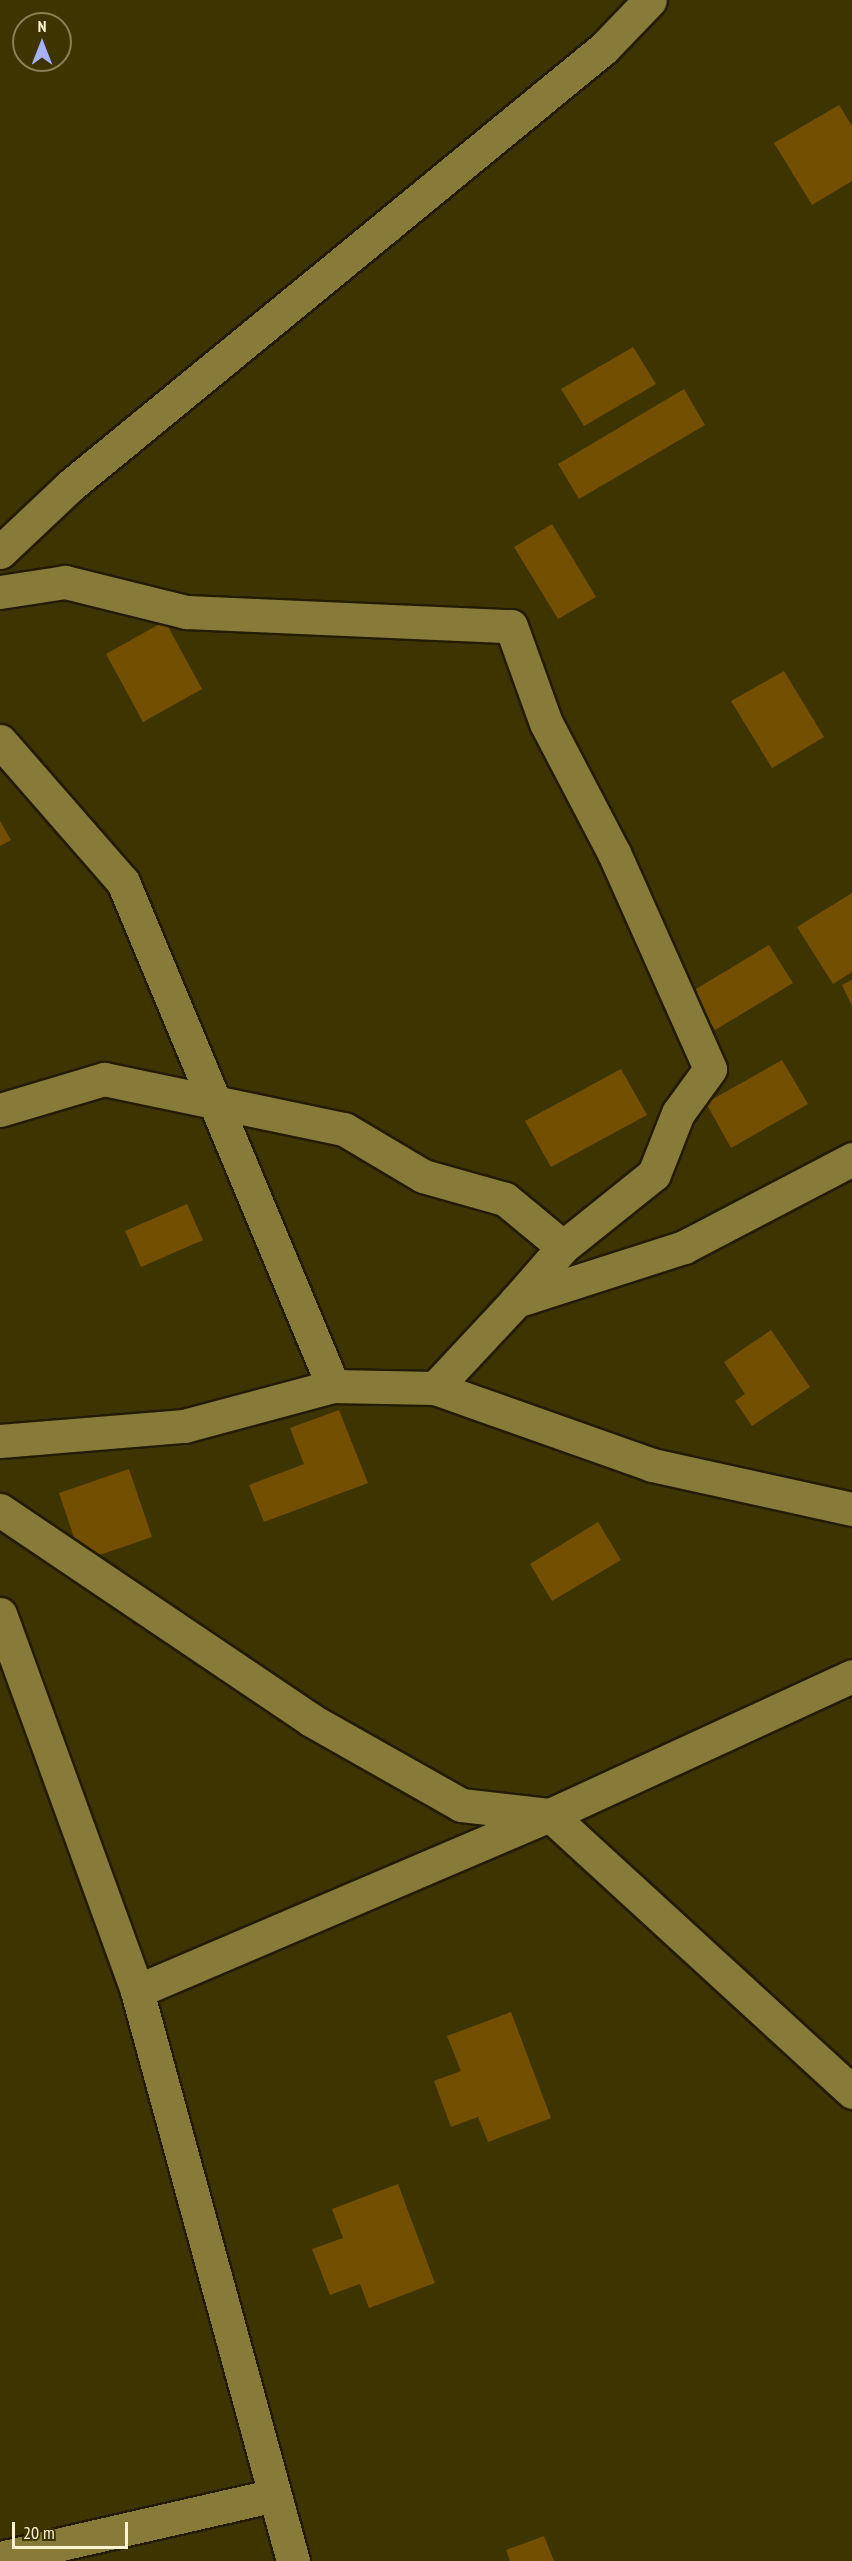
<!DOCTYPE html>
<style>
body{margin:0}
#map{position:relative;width:852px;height:2561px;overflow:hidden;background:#3e3400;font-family:"PT Sans Narrow",sans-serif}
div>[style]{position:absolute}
.building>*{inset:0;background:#734f02}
.roads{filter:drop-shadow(2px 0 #231c00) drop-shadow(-2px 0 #231c00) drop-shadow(0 2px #231c00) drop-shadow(0 -2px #231c00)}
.minor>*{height:33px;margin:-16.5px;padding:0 16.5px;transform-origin:16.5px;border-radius:16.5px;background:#887b39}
span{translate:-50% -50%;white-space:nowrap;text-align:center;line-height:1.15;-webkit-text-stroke:5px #3e3400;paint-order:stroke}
.north{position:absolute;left:12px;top:12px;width:60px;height:60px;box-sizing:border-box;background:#3e3400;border:2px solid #898054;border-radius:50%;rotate:0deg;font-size:16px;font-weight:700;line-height:24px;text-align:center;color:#f9f3d2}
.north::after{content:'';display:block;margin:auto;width:21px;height:27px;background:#a7b1fc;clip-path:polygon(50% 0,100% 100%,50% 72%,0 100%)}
.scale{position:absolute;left:12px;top:2522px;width:116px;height:27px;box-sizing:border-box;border:3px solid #f9f3d2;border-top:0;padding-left:8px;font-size:18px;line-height:21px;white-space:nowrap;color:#f9f3d2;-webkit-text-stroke:4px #3e3400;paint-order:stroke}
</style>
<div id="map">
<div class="building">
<i style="clip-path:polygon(839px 105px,852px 126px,852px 181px,812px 205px,774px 143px)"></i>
<i style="clip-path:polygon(633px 347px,656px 384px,584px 426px,561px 389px)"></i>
<i style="clip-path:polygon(684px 389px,705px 425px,579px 499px,558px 464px)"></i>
<i style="clip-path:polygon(552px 524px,596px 597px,558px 619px,514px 547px)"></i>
<i style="clip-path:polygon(165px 621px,202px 689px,143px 722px,106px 654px)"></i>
<i style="clip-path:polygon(784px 671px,824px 737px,772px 768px,731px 701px)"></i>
<i style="clip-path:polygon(0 821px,11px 840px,0 846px)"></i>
<i style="clip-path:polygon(852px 893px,852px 972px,833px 984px,797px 927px)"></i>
<i style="clip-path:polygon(769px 945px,793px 983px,715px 1030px,691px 992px)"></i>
<i style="clip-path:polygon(852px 980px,852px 1006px,842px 985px)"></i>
<i style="clip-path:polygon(782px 1060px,808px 1104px,731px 1148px,706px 1103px)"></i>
<i style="clip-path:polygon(621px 1069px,647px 1115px,551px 1167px,525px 1121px)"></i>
<i style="clip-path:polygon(187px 1204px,203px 1240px,141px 1267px,125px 1231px)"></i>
<i style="clip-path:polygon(771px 1330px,810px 1387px,752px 1426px,735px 1401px,745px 1394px,724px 1362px)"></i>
<i style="clip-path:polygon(339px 1410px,368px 1483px,264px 1522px,249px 1485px,304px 1464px,290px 1428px)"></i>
<i style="clip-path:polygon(129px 1469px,152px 1537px,82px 1561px,59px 1493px)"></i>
<i style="clip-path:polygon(598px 1522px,621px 1560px,552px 1601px,530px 1564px)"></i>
<i style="clip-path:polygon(511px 2012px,551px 2118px,488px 2142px,478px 2117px,451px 2127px,434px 2081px,461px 2071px,447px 2036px)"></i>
<i style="clip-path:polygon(398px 2184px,435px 2283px,369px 2308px,360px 2284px,330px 2295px,312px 2249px,343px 2238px,332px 2209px)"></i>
<i style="clip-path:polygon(544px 2536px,554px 2561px,510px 2561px,506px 2550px)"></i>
</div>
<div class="roads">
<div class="minor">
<i style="left:0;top:552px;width:98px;rotate:-43.3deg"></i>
<i style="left:71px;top:485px;width:689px;rotate:-39.35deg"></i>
<i style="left:604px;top:48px;width:66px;rotate:-46.2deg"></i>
<i style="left:0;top:592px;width:66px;rotate:-8.7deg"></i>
<i style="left:65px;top:582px;width:125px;rotate:13.9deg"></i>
<i style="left:186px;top:612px;width:325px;rotate:2.5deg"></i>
<i style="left:511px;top:626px;width:103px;rotate:70.2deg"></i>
<i style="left:546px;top:723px;width:147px;rotate:62.4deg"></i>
<i style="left:614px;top:853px;width:236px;rotate:66deg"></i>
<i style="left:710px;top:1069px;width:54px;rotate:126deg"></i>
<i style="left:678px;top:1113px;width:66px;rotate:111.5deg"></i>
<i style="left:654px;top:1174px;width:117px;rotate:141.3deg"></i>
<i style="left:563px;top:1247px;width:72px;rotate:131deg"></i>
<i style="left:0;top:741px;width:187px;rotate:48.9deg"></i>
<i style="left:123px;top:882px;width:546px;rotate:67.38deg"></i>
<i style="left:0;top:1110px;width:109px;rotate:-16.6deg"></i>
<i style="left:104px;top:1079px;width:245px;rotate:11.8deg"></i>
<i style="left:344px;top:1129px;width:92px;rotate:30.7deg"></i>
<i style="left:423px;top:1176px;width:85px;rotate:15.7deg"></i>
<i style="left:505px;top:1199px;width:75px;rotate:39.6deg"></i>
<i style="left:435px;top:1388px;width:119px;rotate:-47deg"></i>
<i style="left:516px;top:1301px;width:176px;rotate:-17.8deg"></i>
<i style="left:684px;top:1247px;width:190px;rotate:-27.6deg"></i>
<i style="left:0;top:1441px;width:185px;rotate:-4.7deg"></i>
<i style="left:184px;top:1426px;width:154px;rotate:-15deg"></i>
<i style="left:333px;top:1386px;width:102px;rotate:1.1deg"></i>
<i style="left:435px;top:1388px;width:230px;rotate:19.5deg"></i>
<i style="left:652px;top:1465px;width:205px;rotate:12.4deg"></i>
<i style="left:0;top:1510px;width:375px;rotate:34deg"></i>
<i style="left:311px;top:1720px;width:172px;rotate:29.5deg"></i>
<i style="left:461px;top:1805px;width:90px;rotate:6.4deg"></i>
<i style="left:550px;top:1815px;width:410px;rotate:42.5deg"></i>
<i style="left:0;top:1614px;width:401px;rotate:70deg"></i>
<i style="left:137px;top:1991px;width:591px;rotate:74.69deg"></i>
<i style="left:137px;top:1991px;width:449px;rotate:-23.1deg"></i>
<i style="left:550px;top:1815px;width:332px;rotate:-24.7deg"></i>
<i style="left:0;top:2558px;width:281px;rotate:-12.9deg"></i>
</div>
</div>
<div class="north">N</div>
<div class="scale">20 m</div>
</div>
